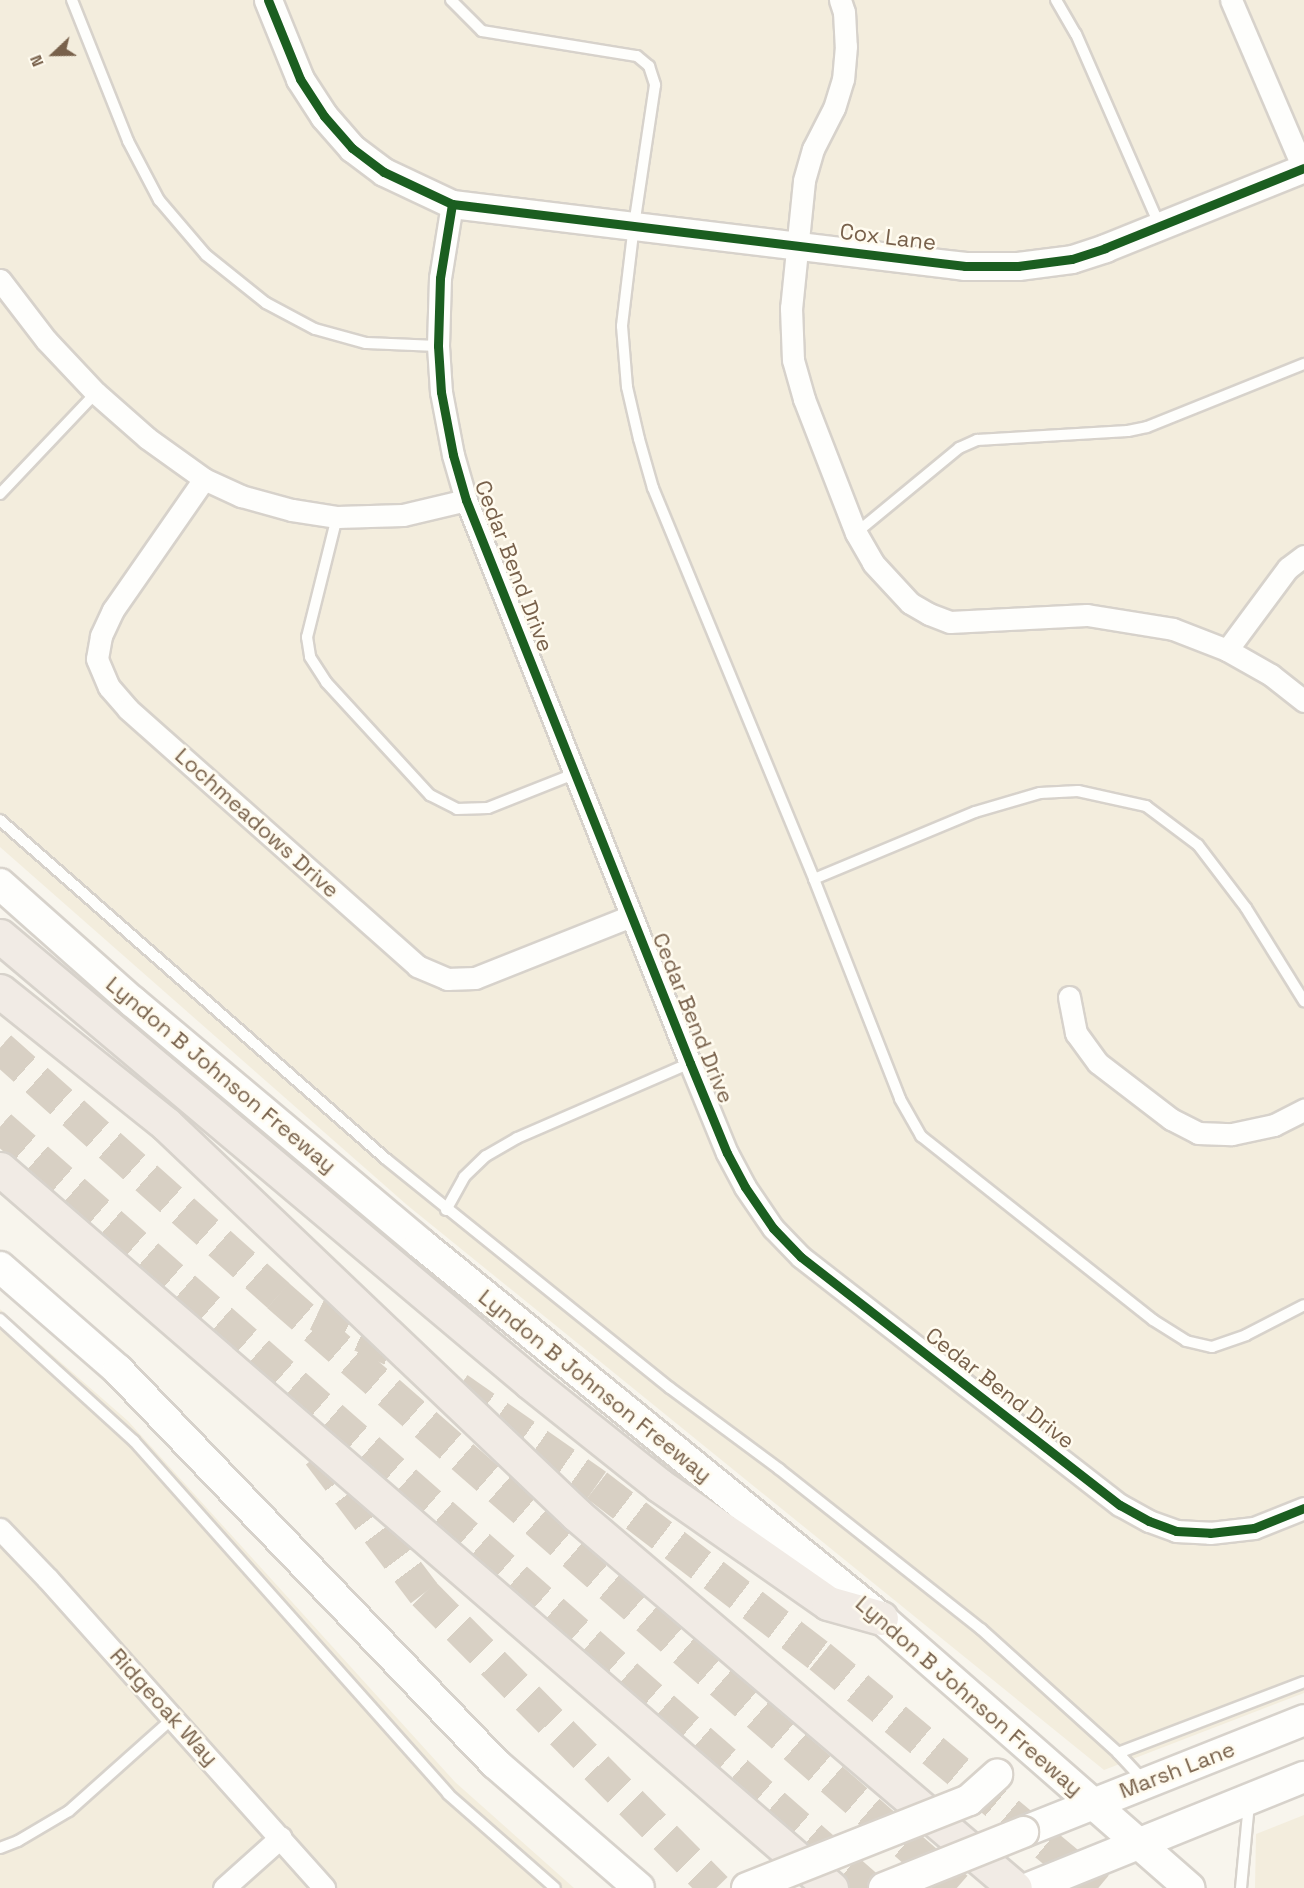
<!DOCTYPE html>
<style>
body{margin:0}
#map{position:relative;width:1304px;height:1888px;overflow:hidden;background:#f8f5ed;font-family:"Space Grotesk",sans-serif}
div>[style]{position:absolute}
.residential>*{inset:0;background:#f3eddd}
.motorway-tunnel>*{height:33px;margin-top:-16.5px;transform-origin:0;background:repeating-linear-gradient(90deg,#d8d0c4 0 33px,transparent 0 49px)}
.roads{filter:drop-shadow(2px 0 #d7d2cb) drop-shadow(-2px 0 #d7d2cb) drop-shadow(0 2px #d7d2cb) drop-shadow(0 -2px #d7d2cb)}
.service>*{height:10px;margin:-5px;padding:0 5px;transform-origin:5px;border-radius:5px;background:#fefefc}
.minor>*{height:21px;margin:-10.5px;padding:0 10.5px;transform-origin:10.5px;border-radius:10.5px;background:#fefefc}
.tertiary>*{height:27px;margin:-13.5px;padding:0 13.5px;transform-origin:13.5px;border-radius:13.5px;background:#fefefc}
.secondary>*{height:30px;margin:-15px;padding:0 15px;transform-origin:15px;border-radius:15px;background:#fefefc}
.motorway>*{height:33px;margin:-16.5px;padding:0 16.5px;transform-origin:16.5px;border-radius:16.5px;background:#f1ebe5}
.bridges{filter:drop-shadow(2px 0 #d8d2ca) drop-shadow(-2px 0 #d8d2ca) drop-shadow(0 2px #d8d2ca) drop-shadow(0 -2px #d8d2ca)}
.secondary-bridge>*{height:30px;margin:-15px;padding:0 15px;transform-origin:15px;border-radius:15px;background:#fefefc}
.cycleway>*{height:9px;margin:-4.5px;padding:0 4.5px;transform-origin:4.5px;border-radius:4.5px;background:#1b5e20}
span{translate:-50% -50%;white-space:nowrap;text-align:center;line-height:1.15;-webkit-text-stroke:5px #fffbef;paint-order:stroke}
.street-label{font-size:22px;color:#78614b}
.north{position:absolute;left:24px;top:24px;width:60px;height:60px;-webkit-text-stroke:4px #fffbef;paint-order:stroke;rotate:248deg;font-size:16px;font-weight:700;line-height:24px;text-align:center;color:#78614b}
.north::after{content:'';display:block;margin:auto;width:21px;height:27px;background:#78614b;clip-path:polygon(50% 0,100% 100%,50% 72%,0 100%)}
</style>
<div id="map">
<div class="residential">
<i style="clip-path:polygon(0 0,1304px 0,1304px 1693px,1104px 1770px,407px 1205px,0 847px)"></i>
<i style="clip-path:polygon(0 1309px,128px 1421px,455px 1782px,574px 1888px,0 1888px)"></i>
<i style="clip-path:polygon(1304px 1815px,1304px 1888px,1255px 1888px,1256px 1834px)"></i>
</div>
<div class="motorway-tunnel">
<i style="left:0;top:1047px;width:373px;rotate:41.7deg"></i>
<i style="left:278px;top:1295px;width:901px;rotate:41.13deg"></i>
<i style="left:0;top:1126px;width:1156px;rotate:41.25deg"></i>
<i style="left:317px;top:1314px;width:98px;rotate:25.3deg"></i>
<i style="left:458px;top:1388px;width:169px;rotate:34.9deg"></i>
<i style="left:597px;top:1485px;width:281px;rotate:37.5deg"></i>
<i style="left:820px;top:1656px;width:362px;rotate:39.8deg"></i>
<i style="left:319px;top:1454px;width:174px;rotate:52.9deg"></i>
<i style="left:424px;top:1593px;width:415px;rotate:45.3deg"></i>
</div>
<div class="roads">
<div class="service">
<i style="left:72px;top:0;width:152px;rotate:68.3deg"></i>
<i style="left:128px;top:141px;width:67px;rotate:62.3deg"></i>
<i style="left:159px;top:200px;width:72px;rotate:49.5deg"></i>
<i style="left:206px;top:255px;width:77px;rotate:38.7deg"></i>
<i style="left:266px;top:303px;width:55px;rotate:28deg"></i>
<i style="left:315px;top:329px;width:53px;rotate:15.4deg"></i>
<i style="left:366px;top:343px;width:72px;rotate:2.4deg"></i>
<i style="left:451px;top:0;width:44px;rotate:45deg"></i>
<i style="left:482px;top:31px;width:157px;rotate:9.2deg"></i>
<i style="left:637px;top:56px;width:16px;rotate:40deg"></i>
<i style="left:649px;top:66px;width:20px;rotate:72deg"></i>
<i style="left:655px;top:85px;width:142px;rotate:98.5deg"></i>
<i style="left:634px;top:225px;width:102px;rotate:96.8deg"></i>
<i style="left:622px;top:326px;width:61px;rotate:85.3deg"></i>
<i style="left:627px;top:387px;width:53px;rotate:77deg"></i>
<i style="left:639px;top:439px;width:51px;rotate:74.1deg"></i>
<i style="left:653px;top:488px;width:423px;rotate:67.6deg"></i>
<i style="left:814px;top:879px;width:236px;rotate:68.6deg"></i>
<i style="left:900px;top:1099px;width:43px;rotate:60.4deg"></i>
<i style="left:921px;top:1136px;width:296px;rotate:38.4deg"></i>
<i style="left:1153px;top:1320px;width:39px;rotate:32deg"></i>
<i style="left:1186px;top:1341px;width:27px;rotate:13deg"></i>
<i style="left:1212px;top:1347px;width:36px;rotate:-19deg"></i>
<i style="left:1246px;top:1335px;width:65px;rotate:-27.3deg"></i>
<i style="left:1056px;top:0;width:39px;rotate:60deg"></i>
<i style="left:1076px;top:34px;width:210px;rotate:66.4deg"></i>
<i style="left:0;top:494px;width:139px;rotate:-46.5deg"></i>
<i style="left:337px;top:517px;width:124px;rotate:104deg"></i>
<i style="left:307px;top:637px;width:20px;rotate:81deg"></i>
<i style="left:310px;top:657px;width:30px;rotate:57deg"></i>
<i style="left:326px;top:682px;width:154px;rotate:47.4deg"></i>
<i style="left:430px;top:795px;width:30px;rotate:27deg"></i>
<i style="left:457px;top:809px;width:31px;rotate:-2deg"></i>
<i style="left:488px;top:808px;width:92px;rotate:-21.6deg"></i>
<i style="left:856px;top:533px;width:134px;rotate:-39.5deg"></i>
<i style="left:959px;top:448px;width:20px;rotate:-24deg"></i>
<i style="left:977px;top:440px;width:151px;rotate:-3.4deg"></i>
<i style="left:1128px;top:431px;width:19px;rotate:-12deg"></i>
<i style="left:1147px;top:427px;width:169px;rotate:-21.9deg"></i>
<i style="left:0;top:820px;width:514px;rotate:41.29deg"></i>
<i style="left:386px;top:1159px;width:365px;rotate:38.9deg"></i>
<i style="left:670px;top:1388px;width:136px;rotate:36.6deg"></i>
<i style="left:779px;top:1469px;width:258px;rotate:38.4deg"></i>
<i style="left:981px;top:1629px;width:185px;rotate:42.1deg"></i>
<i style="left:1118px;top:1753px;width:40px;rotate:47deg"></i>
<i style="left:814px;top:879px;width:174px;rotate:-22.6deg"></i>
<i style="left:975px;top:812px;width:68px;rotate:-16.3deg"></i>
<i style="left:1040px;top:793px;width:38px;rotate:-3deg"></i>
<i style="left:1078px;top:791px;width:70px;rotate:12.4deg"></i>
<i style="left:1146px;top:806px;width:65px;rotate:36.9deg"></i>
<i style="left:1198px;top:845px;width:79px;rotate:52.7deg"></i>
<i style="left:1246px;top:908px;width:110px;rotate:58.1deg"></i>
<i style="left:446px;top:1210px;width:38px;rotate:-61deg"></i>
<i style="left:464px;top:1177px;width:30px;rotate:-44deg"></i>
<i style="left:486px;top:1156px;width:36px;rotate:-30deg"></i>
<i style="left:517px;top:1138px;width:189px;rotate:-23.4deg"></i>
<i style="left:0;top:1319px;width:181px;rotate:42.3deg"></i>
<i style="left:134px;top:1441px;width:472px;rotate:48.3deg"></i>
<i style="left:448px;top:1794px;width:142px;rotate:41.3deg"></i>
<i style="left:1118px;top:1753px;width:199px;rotate:-20.9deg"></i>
<i style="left:0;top:1848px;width:19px;rotate:-21deg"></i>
<i style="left:18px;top:1841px;width:59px;rotate:-30.5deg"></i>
<i style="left:69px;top:1811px;width:140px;rotate:-41.8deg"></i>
<i style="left:1241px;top:1888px;width:85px;rotate:-84.6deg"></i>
</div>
<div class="minor">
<i style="left:840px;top:0;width:13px;rotate:72deg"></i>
<i style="left:844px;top:12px;width:34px;rotate:87deg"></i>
<i style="left:846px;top:46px;width:33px;rotate:95deg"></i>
<i style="left:843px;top:79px;width:30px;rotate:107deg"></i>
<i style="left:834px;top:108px;width:46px;rotate:117.1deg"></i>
<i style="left:813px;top:149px;width:33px;rotate:106deg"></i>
<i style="left:804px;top:181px;width:128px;rotate:95.8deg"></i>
<i style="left:791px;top:308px;width:52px;rotate:87.8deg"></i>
<i style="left:793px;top:360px;width:41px;rotate:74.2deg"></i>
<i style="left:804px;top:399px;width:144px;rotate:68.8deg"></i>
<i style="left:856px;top:533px;width:34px;rotate:60deg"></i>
<i style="left:873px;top:563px;width:54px;rotate:47.2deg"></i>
<i style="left:910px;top:603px;width:22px;rotate:30deg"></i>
<i style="left:929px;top:614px;width:22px;rotate:21deg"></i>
<i style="left:950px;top:622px;width:137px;rotate:-2.9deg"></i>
<i style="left:1087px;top:615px;width:87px;rotate:9.2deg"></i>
<i style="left:1173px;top:629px;width:58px;rotate:21.3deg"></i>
<i style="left:1227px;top:650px;width:51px;rotate:29.6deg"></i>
<i style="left:1271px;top:675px;width:42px;rotate:38.2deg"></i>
<i style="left:1231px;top:0;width:183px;rotate:66.8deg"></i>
<i style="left:452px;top:204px;width:75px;rotate:99.2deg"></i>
<i style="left:440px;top:278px;width:68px;rotate:91.7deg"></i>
<i style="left:438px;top:346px;width:46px;rotate:86.3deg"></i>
<i style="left:441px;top:392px;width:64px;rotate:79.2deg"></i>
<i style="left:453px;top:455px;width:47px;rotate:73.9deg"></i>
<i style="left:466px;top:500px;width:606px;rotate:68.3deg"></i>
<i style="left:690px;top:1063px;width:97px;rotate:67.7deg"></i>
<i style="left:727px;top:1153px;width:38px;rotate:62deg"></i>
<i style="left:745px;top:1187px;width:50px;rotate:55.7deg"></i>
<i style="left:773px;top:1228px;width:40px;rotate:46deg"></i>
<i style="left:801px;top:1257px;width:404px;rotate:37.9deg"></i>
<i style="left:1120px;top:1505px;width:33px;rotate:29deg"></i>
<i style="left:1149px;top:1521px;width:29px;rotate:20deg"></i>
<i style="left:1176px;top:1531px;width:34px;rotate:3deg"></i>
<i style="left:1210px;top:1533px;width:44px;rotate:-6.5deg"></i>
<i style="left:1254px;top:1528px;width:54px;rotate:-21.8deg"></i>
<i style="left:0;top:280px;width:76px;rotate:52.5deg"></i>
<i style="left:46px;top:340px;width:73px;rotate:46.7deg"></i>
<i style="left:96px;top:393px;width:68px;rotate:41.4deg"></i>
<i style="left:147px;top:438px;width:70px;rotate:35.7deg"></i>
<i style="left:204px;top:479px;width:41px;rotate:24.7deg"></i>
<i style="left:241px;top:496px;width:53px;rotate:15.4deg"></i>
<i style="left:292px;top:510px;width:46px;rotate:8.8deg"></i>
<i style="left:337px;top:517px;width:66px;rotate:-1.7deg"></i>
<i style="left:403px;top:515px;width:65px;rotate:-13.4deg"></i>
<i style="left:204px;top:479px;width:160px;rotate:124.8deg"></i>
<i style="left:113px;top:610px;width:29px;rotate:115deg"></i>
<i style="left:101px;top:636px;width:23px;rotate:100deg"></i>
<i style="left:97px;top:659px;width:30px;rotate:67deg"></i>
<i style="left:109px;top:687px;width:29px;rotate:49deg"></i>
<i style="left:128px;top:709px;width:387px;rotate:41.6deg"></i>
<i style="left:417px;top:966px;width:33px;rotate:23deg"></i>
<i style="left:447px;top:979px;width:28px;rotate:-2deg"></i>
<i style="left:475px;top:978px;width:168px;rotate:-21.7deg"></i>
<i style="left:1227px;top:650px;width:102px;rotate:-53.4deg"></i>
<i style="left:1288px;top:568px;width:20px;rotate:-37deg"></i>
<i style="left:1069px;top:997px;width:37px;rotate:79deg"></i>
<i style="left:1076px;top:1033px;width:37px;rotate:54deg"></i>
<i style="left:1098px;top:1063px;width:92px;rotate:37.5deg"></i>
<i style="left:1171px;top:1119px;width:30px;rotate:27deg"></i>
<i style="left:1198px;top:1133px;width:34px;rotate:2deg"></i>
<i style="left:1232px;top:1134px;width:43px;rotate:-12.1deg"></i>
<i style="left:1274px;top:1125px;width:34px;rotate:-27deg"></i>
<i style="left:0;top:1529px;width:68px;rotate:46.2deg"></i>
<i style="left:47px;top:1578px;width:416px;rotate:48.2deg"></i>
<i style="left:224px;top:1888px;width:76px;rotate:-41.8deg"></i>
</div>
<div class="tertiary">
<i style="left:268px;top:0;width:85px;rotate:67.9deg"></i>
<i style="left:300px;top:79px;width:44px;rotate:57deg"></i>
<i style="left:324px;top:116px;width:43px;rotate:48.8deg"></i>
<i style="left:352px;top:148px;width:40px;rotate:37deg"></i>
<i style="left:384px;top:172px;width:75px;rotate:25.2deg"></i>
<i style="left:452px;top:204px;width:517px;rotate:6.89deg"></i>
<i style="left:965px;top:266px;width:53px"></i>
<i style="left:1018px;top:266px;width:54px;rotate:-7.4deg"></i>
<i style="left:1072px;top:259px;width:35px;rotate:-18deg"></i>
<i style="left:1105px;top:248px;width:214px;rotate:-21.9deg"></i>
</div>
<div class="secondary">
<i style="left:0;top:884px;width:178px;rotate:41.6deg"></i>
<i style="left:133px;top:1002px;width:375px;rotate:40deg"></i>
<i style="left:420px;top:1243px;width:594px;rotate:39.13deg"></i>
<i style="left:881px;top:1618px;width:410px;rotate:41.2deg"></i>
<i style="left:0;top:1267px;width:157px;rotate:41.1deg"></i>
<i style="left:118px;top:1370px;width:546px;rotate:46.19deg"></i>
<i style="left:496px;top:1764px;width:189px;rotate:40.9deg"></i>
<i style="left:1023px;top:1832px;width:302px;rotate:-21.7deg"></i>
<i style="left:1029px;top:1888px;width:297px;rotate:-22deg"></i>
</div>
<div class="motorway">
<i style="left:0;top:936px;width:693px;rotate:40.08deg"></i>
<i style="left:530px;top:1382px;width:165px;rotate:38.6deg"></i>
<i style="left:659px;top:1485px;width:206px;rotate:34.9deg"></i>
<i style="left:828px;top:1603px;width:55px;rotate:15.8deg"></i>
<i style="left:0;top:991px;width:213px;rotate:38.7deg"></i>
<i style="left:166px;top:1124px;width:567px;rotate:43.57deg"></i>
<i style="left:577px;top:1515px;width:575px;rotate:40.42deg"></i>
<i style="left:0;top:1169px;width:1099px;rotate:40.87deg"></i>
</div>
</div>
<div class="bridges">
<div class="secondary-bridge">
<i style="left:747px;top:1888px;width:239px;rotate:-21.6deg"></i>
<i style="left:969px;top:1800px;width:38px;rotate:-42deg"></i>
<i style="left:884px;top:1888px;width:150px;rotate:-21.9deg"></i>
</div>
</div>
<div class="cycleway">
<i style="left:268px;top:0;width:85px;rotate:67.9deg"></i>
<i style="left:300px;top:79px;width:44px;rotate:57deg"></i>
<i style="left:324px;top:116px;width:43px;rotate:48.8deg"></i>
<i style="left:352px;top:148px;width:40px;rotate:37deg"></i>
<i style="left:384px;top:172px;width:75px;rotate:25.2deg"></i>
<i style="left:452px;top:204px;width:517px;rotate:6.89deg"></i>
<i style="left:965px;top:266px;width:53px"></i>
<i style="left:1018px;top:266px;width:54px;rotate:-7.4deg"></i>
<i style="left:1072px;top:259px;width:35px;rotate:-18deg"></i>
<i style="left:1105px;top:248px;width:214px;rotate:-21.9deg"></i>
<i style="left:452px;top:204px;width:75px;rotate:99.2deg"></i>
<i style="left:440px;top:278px;width:68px;rotate:91.7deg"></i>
<i style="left:438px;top:346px;width:46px;rotate:86.3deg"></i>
<i style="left:441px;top:392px;width:64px;rotate:79.2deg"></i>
<i style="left:453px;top:455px;width:47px;rotate:73.9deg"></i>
<i style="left:466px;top:500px;width:606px;rotate:68.3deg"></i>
<i style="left:690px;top:1063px;width:97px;rotate:67.7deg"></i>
<i style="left:727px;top:1153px;width:38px;rotate:62deg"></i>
<i style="left:745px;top:1187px;width:50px;rotate:55.7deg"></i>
<i style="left:773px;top:1228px;width:40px;rotate:46deg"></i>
<i style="left:801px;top:1257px;width:404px;rotate:37.9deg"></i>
<i style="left:1120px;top:1505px;width:33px;rotate:29deg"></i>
<i style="left:1149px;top:1521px;width:29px;rotate:20deg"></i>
<i style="left:1176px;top:1531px;width:34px;rotate:3deg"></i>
<i style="left:1210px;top:1533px;width:44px;rotate:-6.5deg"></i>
<i style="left:1254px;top:1528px;width:54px;rotate:-21.8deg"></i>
</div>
<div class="street-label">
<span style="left:888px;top:237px;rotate:7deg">Cox Lane</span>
<span style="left:514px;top:566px;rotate:69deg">Cedar Bend Drive</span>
<span style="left:257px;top:823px;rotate:42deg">Lochmeadows Drive</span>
<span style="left:693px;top:1018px;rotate:68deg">Cedar Bend Drive</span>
<span style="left:221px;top:1075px;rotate:40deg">Lyndon B Johnson Freeway</span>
<span style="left:595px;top:1386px;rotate:39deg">Lyndon B Johnson Freeway</span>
<span style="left:1000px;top:1388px;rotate:38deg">Cedar Bend Drive</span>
<span style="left:969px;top:1696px;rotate:41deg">Lyndon B Johnson Freeway</span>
<span style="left:164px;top:1707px;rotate:48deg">Ridgeoak Way</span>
<span style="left:1177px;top:1770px;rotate:-21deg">Marsh Lane</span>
</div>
<div class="north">N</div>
</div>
